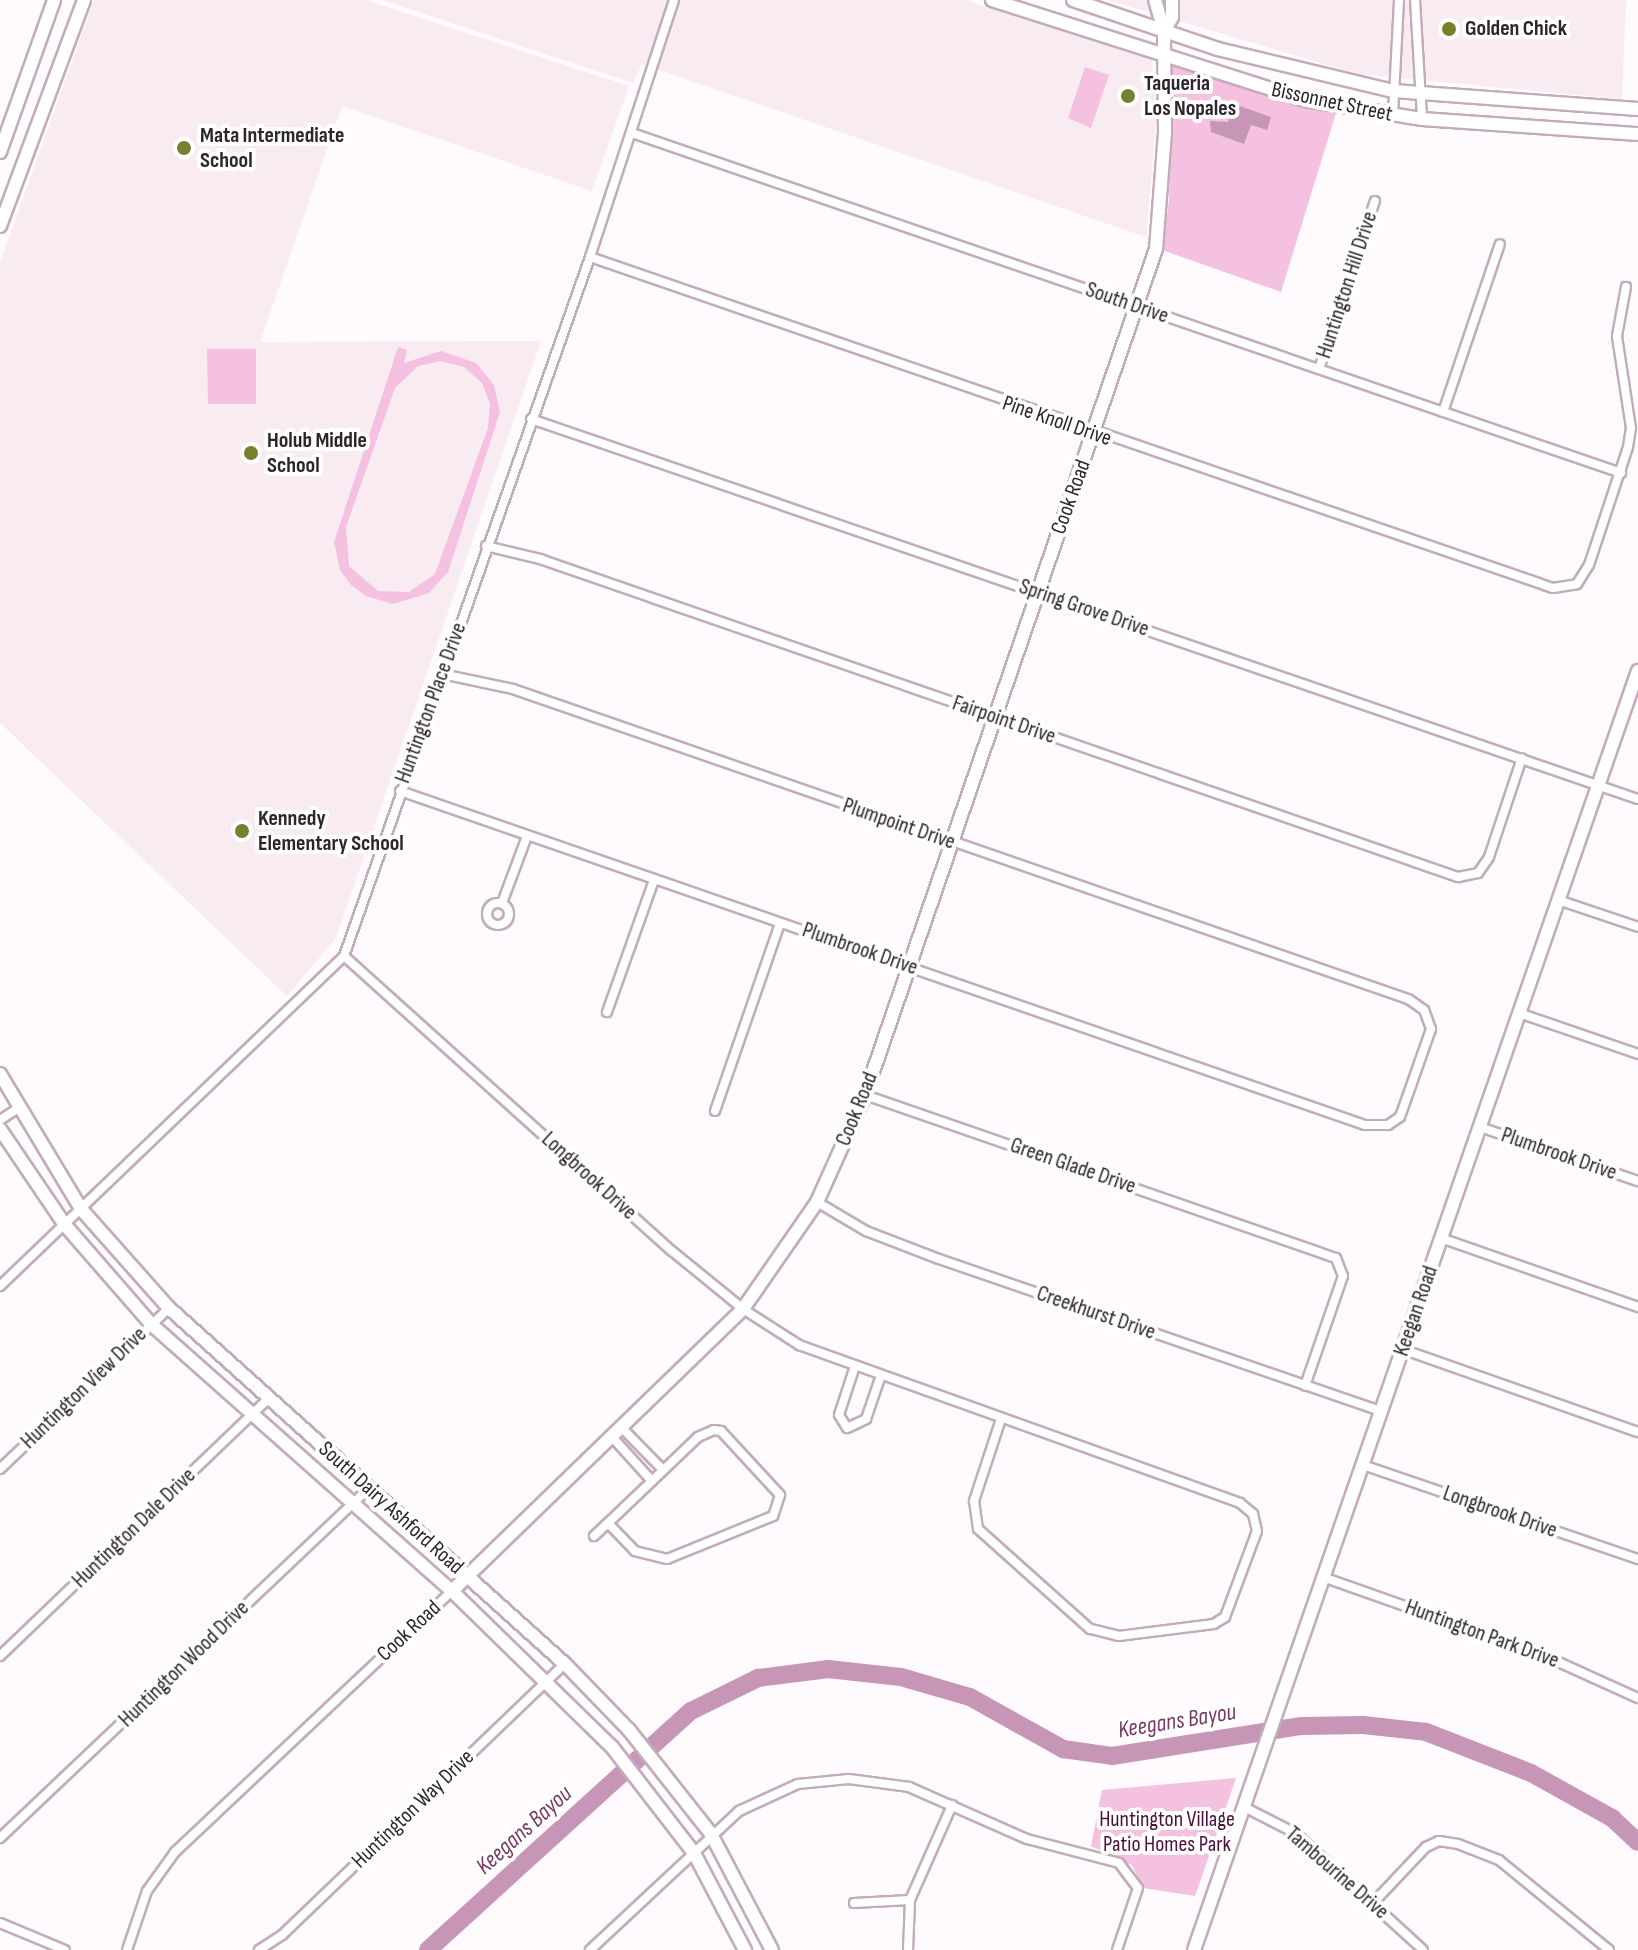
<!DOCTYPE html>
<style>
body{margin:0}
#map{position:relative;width:1638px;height:1950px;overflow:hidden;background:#fffafd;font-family:"Sofia Sans Condensed",sans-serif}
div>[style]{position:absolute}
.built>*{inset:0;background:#f8ebf2}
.green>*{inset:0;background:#f4c1e1}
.water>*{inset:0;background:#c795b5}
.river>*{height:18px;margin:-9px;padding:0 9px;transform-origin:9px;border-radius:9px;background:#c795b5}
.roads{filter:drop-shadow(2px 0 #c3acba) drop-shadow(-2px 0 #c3acba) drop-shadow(0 2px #c3acba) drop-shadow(0 -2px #c3acba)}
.street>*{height:8px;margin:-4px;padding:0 4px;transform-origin:4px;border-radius:4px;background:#fff}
.street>.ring{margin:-4px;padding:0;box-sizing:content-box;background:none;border:8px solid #fff;border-radius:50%}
.secondary>*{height:12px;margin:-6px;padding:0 6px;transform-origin:6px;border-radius:6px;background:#fff}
.dots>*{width:22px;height:22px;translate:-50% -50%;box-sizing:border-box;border:4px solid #fff;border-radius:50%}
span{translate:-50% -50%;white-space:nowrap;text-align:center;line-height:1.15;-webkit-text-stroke:8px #fff;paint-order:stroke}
.poi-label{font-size:22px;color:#2d252a;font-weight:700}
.left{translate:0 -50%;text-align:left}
.street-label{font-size:22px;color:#2d252a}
.park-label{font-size:22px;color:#4a0f3a}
.water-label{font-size:24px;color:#783a64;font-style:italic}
</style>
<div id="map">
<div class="built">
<i style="clip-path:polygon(94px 0,365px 0,629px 86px,592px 191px,342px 106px,260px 342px,541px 341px,336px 938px,287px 996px,0 723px,0 263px)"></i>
<i style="clip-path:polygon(382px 0,965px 0,1152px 60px,1156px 122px,1146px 237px,642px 64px,633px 83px)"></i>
<i style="clip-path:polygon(1108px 0,1626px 0,1622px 99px,1358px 74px)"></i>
</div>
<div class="green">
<i style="clip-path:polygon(1172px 65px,1336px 113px,1281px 292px,1162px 250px,1169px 200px)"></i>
<i style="clip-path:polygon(1085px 67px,1109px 75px,1091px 128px,1068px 118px)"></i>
<i style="clip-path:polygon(evenodd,398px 347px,407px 350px,404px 363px,441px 351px,476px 363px,494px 385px,500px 412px,448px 572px,429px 593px,393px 604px,366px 596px,351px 585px,340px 570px,334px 542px,398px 347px,441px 361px,464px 367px,482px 383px,490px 404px,488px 428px,435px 574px,409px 592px,378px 591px,349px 566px,346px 527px,395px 388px,418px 366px,441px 361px)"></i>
<i style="clip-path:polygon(207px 349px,256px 349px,256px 404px,208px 404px)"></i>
<i style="clip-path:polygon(1236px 1778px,1195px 1896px,1143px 1888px,1132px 1865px,1091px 1846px,1102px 1790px)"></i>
</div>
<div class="water">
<i style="clip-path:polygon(1234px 104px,1271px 117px,1267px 130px,1251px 125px,1244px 144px,1211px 132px,1210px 121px,1228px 122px)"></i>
</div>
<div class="river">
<i style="left:428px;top:1950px;width:355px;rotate:-42.3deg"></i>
<i style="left:691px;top:1711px;width:75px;rotate:-26.2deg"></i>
<i style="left:758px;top:1678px;width:71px;rotate:-7.3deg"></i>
<i style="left:828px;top:1669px;width:73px;rotate:6.3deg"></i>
<i style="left:901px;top:1677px;width:72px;rotate:16.2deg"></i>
<i style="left:970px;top:1697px;width:107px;rotate:29.2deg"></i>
<i style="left:1063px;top:1749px;width:49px;rotate:8.1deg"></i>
<i style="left:1112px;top:1756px;width:192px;rotate:-9deg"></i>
<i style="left:1302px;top:1726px;width:61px;rotate:-0.9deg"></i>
<i style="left:1363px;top:1725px;width:63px;rotate:6.3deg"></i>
<i style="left:1426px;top:1732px;width:113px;rotate:21.3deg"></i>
<i style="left:1531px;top:1773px;width:93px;rotate:29.1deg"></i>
<i style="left:1612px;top:1818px;width:35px;rotate:43deg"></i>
</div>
<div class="roads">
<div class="street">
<i style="left:1415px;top:0;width:119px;rotate:86.6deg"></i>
<i style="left:1393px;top:115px;width:115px;rotate:-87deg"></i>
<i style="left:632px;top:133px;width:1046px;rotate:18.97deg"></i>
<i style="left:590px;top:257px;width:1018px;rotate:18.97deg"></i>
<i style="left:1553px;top:588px;width:24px;rotate:-9deg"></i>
<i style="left:1577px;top:584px;width:22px;rotate:-58deg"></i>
<i style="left:1589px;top:565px;width:124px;rotate:-71.7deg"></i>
<i style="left:1628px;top:447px;width:19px;rotate:-81deg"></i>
<i style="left:1631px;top:428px;width:93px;rotate:-98.7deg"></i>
<i style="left:1617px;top:336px;width:50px;rotate:-79.6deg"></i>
<i style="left:1319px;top:369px;width:177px;rotate:-71.6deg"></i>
<i style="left:1443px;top:412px;width:177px;rotate:-71.3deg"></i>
<i style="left:531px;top:419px;width:1170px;rotate:18.95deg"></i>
<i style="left:486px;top:546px;width:56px;rotate:13.5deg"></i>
<i style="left:540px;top:559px;width:972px;rotate:19.11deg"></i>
<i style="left:1458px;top:877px;width:20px;rotate:-11deg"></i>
<i style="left:1478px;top:873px;width:19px;rotate:-55deg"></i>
<i style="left:1489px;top:857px;width:104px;rotate:-71.6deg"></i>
<i style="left:400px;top:791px;width:1021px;rotate:19.09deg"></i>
<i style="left:1365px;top:1125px;width:23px"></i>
<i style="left:1388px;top:1125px;width:14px;rotate:-34deg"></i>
<i style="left:1400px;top:1117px;width:93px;rotate:-70.6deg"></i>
<i style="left:1431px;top:1029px;width:20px;rotate:-110deg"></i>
<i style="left:1424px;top:1010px;width:19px;rotate:-145deg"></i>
<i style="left:1408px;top:999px;width:947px;rotate:-160.9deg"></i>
<i style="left:513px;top:689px;width:73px;rotate:-168.1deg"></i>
<i style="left:1558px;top:900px;width:84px;rotate:18.6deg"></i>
<i class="ring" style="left:487px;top:903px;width:14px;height:14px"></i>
<i style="left:502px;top:903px;width:72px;rotate:-69.5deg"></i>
<i style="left:344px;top:956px;width:441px;rotate:42deg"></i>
<i style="left:672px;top:1251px;width:92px;rotate:39.2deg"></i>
<i style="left:743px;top:1309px;width:67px;rotate:32.7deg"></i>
<i style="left:799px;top:1345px;width:468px;rotate:19.7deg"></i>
<i style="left:1240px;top:1503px;width:17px;rotate:40deg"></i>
<i style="left:1253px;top:1514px;width:17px;rotate:77deg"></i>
<i style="left:1257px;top:1531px;width:92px;rotate:110.4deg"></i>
<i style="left:1225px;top:1617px;width:13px;rotate:148deg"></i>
<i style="left:1214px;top:1624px;width:96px;rotate:172.8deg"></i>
<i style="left:1119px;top:1636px;width:30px;rotate:-166deg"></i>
<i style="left:1090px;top:1629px;width:150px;rotate:-138.2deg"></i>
<i style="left:978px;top:1529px;width:28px;rotate:-98deg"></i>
<i style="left:974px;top:1501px;width:86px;rotate:-71.8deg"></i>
<i style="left:607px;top:1012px;width:140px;rotate:-70.4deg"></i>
<i style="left:1519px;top:1013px;width:126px;rotate:19deg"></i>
<i style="left:865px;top:1095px;width:498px;rotate:19.1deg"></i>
<i style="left:1336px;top:1258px;width:19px;rotate:69deg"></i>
<i style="left:1343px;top:1276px;width:116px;rotate:109.1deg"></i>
<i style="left:715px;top:1111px;width:199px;rotate:-70.9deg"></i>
<i style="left:0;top:1120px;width:20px;rotate:-33deg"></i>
<i style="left:1480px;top:1127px;width:167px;rotate:18.9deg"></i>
<i style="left:817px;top:1202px;width:57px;rotate:30.6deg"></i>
<i style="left:866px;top:1231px;width:78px;rotate:21deg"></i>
<i style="left:939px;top:1259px;width:467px;rotate:19deg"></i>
<i style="left:1441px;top:1238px;width:209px;rotate:19.3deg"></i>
<i style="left:0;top:1286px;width:477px;rotate:-43.8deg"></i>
<i style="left:344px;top:956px;width:741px;rotate:-70.61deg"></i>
<i style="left:590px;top:257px;width:270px;rotate:-71.9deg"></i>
<i style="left:1402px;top:1349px;width:250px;rotate:19.4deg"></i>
<i style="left:854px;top:1369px;width:48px;rotate:108.1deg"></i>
<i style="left:839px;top:1415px;width:15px;rotate:58deg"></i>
<i style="left:847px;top:1428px;width:21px;rotate:-25deg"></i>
<i style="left:866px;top:1419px;width:43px;rotate:-71.1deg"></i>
<i style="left:623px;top:1429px;width:57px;rotate:45.7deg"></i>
<i style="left:613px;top:1438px;width:58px;rotate:47.8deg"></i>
<i style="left:1363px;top:1465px;width:291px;rotate:18.9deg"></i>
<i style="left:0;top:1469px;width:233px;rotate:-43.6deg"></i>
<i style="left:594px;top:1536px;width:19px;rotate:-43deg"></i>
<i style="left:608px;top:1523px;width:124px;rotate:-43.7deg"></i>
<i style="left:698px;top:1437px;width:17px;rotate:-24deg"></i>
<i style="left:714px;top:1430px;width:7px;rotate:8deg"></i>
<i style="left:721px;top:1431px;width:87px;rotate:47.3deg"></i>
<i style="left:780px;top:1495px;width:22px;rotate:108deg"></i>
<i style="left:773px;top:1516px;width:114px;rotate:157.9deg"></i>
<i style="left:667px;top:1559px;width:33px;rotate:-166deg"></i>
<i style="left:635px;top:1551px;width:39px;rotate:-134deg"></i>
<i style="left:1323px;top:1577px;width:233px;rotate:19.5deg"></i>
<i style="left:1543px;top:1655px;width:104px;rotate:24.4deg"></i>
<i style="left:0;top:1656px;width:371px;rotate:-43.8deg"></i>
<i style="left:1244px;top:1807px;width:57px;rotate:27deg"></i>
<i style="left:1295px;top:1833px;width:173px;rotate:42.4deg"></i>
<i style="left:0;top:1838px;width:507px;rotate:-43.48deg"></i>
<i style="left:854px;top:1903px;width:56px;rotate:-3.1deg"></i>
<i style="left:1373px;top:1903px;width:77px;rotate:-46.6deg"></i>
<i style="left:1426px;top:1847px;width:14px;rotate:-25deg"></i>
<i style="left:1439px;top:1841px;width:19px;rotate:9deg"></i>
<i style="left:1458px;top:1844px;width:44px;rotate:21.3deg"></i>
<i style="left:1499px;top:1860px;width:142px;rotate:39.3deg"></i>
<i style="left:0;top:1923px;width:70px;rotate:22.6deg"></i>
<i style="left:127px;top:1950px;width:62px;rotate:-71.3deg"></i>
<i style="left:147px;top:1891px;width:48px;rotate:-54.3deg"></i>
<i style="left:175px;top:1852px;width:381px;rotate:-43.3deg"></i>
<i style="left:259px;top:1950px;width:27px;rotate:-33deg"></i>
<i style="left:282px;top:1935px;width:392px;rotate:-43.8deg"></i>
<i style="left:590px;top:1950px;width:204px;rotate:-43deg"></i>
<i style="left:739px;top:1811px;width:65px;rotate:-24.6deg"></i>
<i style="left:798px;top:1784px;width:51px;rotate:-5.6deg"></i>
<i style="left:849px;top:1779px;width:61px;rotate:7.6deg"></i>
<i style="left:909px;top:1787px;width:129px;rotate:23.8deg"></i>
<i style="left:1027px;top:1839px;width:95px;rotate:14.6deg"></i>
<i style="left:1119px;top:1863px;width:31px;rotate:53deg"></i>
<i style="left:1138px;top:1888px;width:65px;rotate:108.7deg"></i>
<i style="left:908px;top:1950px;width:50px;rotate:-87.7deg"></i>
<i style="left:910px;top:1900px;width:104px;rotate:-66.1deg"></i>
</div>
<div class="secondary">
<i style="left:992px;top:0;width:330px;rotate:17.7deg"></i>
<i style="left:1306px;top:100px;width:118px;rotate:9.3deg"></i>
<i style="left:1422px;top:119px;width:217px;rotate:4deg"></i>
<i style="left:1073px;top:0;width:153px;rotate:18.7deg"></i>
<i style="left:1218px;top:49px;width:180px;rotate:13.5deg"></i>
<i style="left:1393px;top:91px;width:246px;rotate:4.2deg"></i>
<i style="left:1164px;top:31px;width:16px;rotate:-60deg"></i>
<i style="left:1172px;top:17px;width:17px;rotate:-90deg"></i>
<i style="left:0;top:152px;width:161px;rotate:-70.4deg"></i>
<i style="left:0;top:226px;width:241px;rotate:-69.6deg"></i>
<i style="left:0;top:1074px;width:157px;rotate:59deg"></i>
<i style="left:81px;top:1209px;width:132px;rotate:48.4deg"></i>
<i style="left:169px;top:1308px;width:532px;rotate:41.96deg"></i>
<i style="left:565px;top:1664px;width:92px;rotate:45.9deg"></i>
<i style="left:629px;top:1730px;width:132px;rotate:51.7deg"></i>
<i style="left:711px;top:1834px;width:131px;rotate:62.3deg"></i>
<i style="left:0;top:1129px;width:116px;rotate:55.9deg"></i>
<i style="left:65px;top:1225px;width:131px;rotate:49deg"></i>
<i style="left:151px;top:1324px;width:402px;rotate:41.6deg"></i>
<i style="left:452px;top:1591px;width:223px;rotate:44.3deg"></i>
<i style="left:612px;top:1747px;width:134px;rotate:52.3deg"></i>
<i style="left:694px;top:1853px;width:110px;rotate:62.3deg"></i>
<i style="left:452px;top:1591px;width:405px;rotate:-44.1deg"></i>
<i style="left:743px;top:1309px;width:130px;rotate:-55.3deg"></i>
<i style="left:817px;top:1202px;width:117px;rotate:-65.8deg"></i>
<i style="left:865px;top:1095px;width:895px;rotate:-71.02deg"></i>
<i style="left:1156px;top:249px;width:116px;rotate:-85.6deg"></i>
<i style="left:1165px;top:133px;width:102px;rotate:-90.6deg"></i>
<i style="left:1164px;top:31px;width:32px;rotate:-106deg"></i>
<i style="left:1194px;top:1950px;width:1354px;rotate:-70.86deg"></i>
</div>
</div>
<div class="dots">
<i style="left:1449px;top:29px;background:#75812d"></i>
<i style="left:1128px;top:96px;background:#75812d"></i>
<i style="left:184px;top:148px;background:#75812d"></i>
<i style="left:251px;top:453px;background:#75812d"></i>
<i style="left:242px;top:831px;background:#75812d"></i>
</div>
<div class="poi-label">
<span class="left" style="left:1465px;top:29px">Golden Chick</span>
<span class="left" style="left:1144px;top:96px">Taqueria<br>Los Nopales</span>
<span class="left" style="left:200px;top:148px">Mata Intermediate<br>School</span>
<span class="left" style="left:267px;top:453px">Holub Middle<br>School</span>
<span class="left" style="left:258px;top:831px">Kennedy<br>Elementary School</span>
</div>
<div class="street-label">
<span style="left:1332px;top:102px;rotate:12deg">Bissonnet Street</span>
<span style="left:1347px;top:285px;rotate:-72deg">Huntington Hill Drive</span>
<span style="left:1127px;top:303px;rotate:19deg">South Drive</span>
<span style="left:1057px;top:421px;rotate:19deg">Pine Knoll Drive</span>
<span style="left:1071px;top:497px;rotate:-70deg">Cook Road</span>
<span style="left:1084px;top:608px;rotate:19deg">Spring Grove Drive</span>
<span style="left:431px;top:703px;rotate:-70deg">Huntington Place Drive</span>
<span style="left:1004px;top:720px;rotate:19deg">Fairpoint Drive</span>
<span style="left:899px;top:824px;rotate:19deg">Plumpoint Drive</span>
<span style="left:860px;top:949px;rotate:19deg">Plumbrook Drive</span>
<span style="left:857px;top:1109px;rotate:-68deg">Cook Road</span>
<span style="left:1559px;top:1154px;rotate:19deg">Plumbrook Drive</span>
<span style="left:1073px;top:1166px;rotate:19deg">Green Glade Drive</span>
<span style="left:589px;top:1176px;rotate:42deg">Longbrook Drive</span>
<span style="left:1416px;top:1311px;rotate:-71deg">Keegan Road</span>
<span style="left:1096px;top:1313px;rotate:19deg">Creekhurst Drive</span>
<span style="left:84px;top:1388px;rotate:-44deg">Huntington View Drive</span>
<span style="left:391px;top:1508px;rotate:42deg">South Dairy Ashford Road</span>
<span style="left:1500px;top:1512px;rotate:19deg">Longbrook Drive</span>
<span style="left:134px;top:1528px;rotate:-44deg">Huntington Dale Drive</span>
<span style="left:409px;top:1631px;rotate:-43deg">Cook Road</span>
<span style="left:1482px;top:1634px;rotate:20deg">Huntington Park Drive</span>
<span style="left:184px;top:1664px;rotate:-44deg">Huntington Wood Drive</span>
<span style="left:413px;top:1809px;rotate:-44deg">Huntington Way Drive</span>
<span style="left:1337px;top:1873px;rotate:41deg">Tambourine Drive</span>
</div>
<div class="park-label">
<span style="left:1167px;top:1832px">Huntington Village<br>Patio Homes Park</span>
</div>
<div class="water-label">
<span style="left:1177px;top:1721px;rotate:-9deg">Keegans Bayou</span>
<span style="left:524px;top:1830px;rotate:-42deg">Keegans Bayou</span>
</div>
</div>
